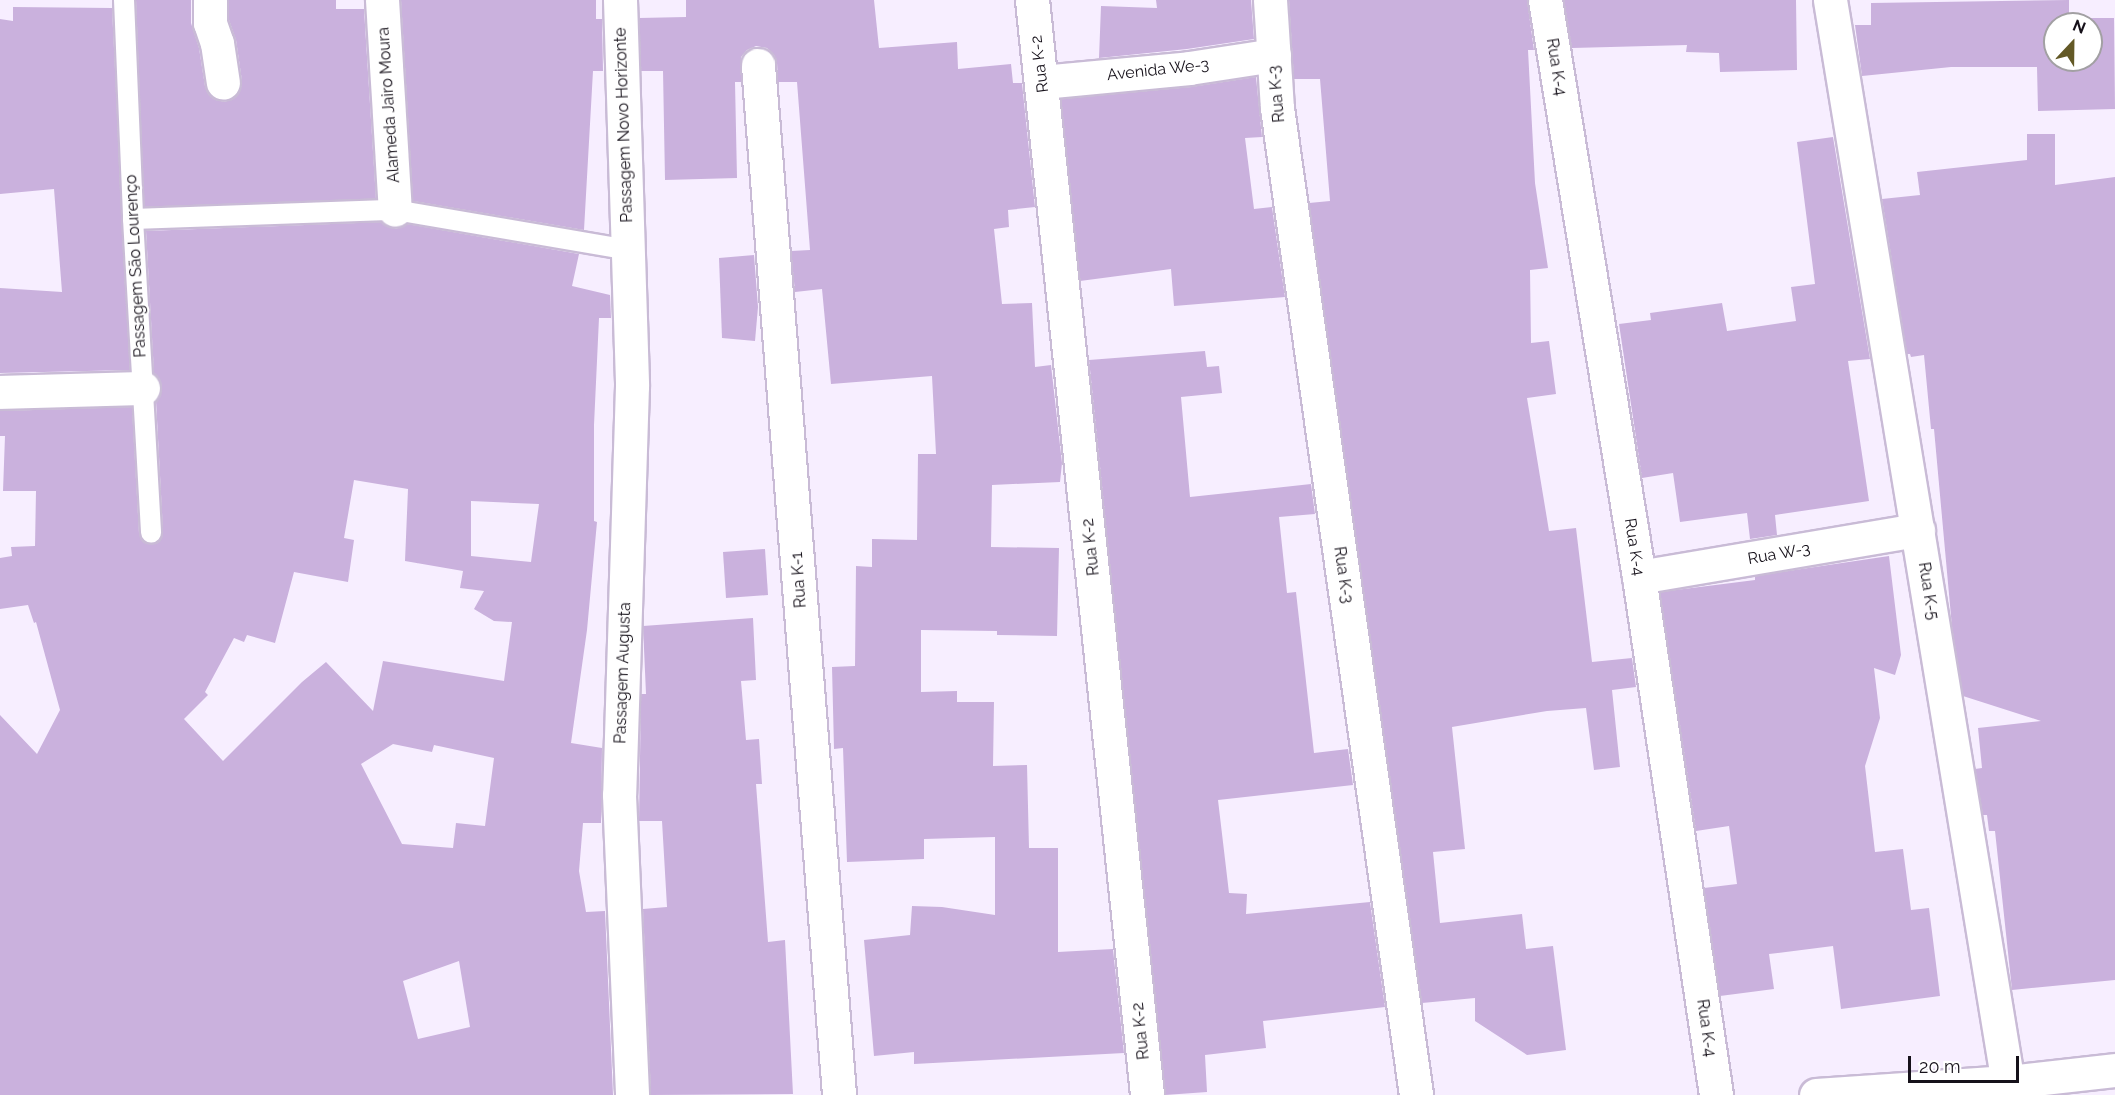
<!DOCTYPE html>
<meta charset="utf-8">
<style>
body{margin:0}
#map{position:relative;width:2115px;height:1095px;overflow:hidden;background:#f7eeff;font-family:Raleway,sans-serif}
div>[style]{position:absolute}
.building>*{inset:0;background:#cab1dd}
.roads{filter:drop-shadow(2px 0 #c9bbd6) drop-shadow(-2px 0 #c9bbd6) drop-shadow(0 2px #c9bbd6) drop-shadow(0 -2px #c9bbd6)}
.lane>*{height:20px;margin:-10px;padding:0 10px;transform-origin:10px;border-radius:10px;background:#fff}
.street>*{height:33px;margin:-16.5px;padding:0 16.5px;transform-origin:16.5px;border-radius:16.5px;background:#fff}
span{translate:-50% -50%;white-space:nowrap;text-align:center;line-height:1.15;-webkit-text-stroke:4.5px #fff;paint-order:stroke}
.street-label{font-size:16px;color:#16111a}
.north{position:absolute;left:2043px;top:12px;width:60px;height:60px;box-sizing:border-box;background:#fff;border:2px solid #a2a0a3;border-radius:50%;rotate:22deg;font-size:16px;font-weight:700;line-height:24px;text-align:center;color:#16111a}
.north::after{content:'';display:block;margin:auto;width:21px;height:27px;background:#635926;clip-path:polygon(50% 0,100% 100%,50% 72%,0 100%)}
.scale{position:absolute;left:1908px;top:1056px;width:111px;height:27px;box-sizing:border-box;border:3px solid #16111a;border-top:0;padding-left:8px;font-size:18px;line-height:21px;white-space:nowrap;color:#16111a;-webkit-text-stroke:4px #fff;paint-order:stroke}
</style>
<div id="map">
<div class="building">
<i style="clip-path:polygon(136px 0,191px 0,191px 23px,199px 48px,205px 86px,209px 95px,216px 100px,225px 102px,235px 97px,240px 90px,242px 81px,236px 40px,229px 20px,229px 0,336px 0,336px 9px,364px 9px,376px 199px,144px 207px)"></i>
<i style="clip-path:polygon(401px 0,596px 0,596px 19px,602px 19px,603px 71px,593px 71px,584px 230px,413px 201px)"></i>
<i style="clip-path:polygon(686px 0,874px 0,879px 48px,957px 42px,958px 69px,1011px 64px,1013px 83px,1022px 83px,1035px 207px,1008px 210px,1009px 227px,994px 229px,1002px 304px,1032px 303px,1035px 367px,1051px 365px,1062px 463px,1060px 482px,992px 485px,991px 547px,1059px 548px,1057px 636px,997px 635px,997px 631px,921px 630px,921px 692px,957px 691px,957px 702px,994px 702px,993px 766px,1027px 765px,1029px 848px,1058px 848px,1058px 952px,1113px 949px,1124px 1053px,914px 1064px,914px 1052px,874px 1056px,864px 940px,910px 935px,912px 906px,942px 907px,995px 915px,995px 837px,924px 839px,924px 859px,847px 862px,843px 748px,834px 749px,832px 667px,855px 666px,856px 566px,872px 567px,872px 539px,917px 540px,918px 454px,936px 454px,932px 376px,831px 384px,822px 289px,795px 292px,791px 251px,810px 250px,797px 82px,778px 82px,777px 63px,774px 55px,767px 48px,756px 46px,747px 50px,741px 57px,741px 82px,735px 82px,737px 178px,665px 180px,663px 71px,641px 71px,639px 18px,686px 17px)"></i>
<i style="clip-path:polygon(1156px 0,1251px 0,1254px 39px,1187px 49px,1099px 58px,1101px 6px,1157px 8px)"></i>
<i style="clip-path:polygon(1289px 0,1527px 0,1534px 50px,1528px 50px,1535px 183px,1548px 268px,1530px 270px,1531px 343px,1549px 341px,1556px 394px,1527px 398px,1549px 531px,1576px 528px,1592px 662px,1632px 658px,1636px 687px,1612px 690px,1620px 767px,1594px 770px,1586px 708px,1547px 711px,1452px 727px,1465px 849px,1433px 852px,1440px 923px,1522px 914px,1526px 949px,1553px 946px,1566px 1050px,1527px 1055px,1475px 1021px,1475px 998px,1422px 1003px,1309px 203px,1330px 201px,1320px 79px,1294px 79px)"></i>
<i style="clip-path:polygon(1564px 0,1796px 0,1797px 70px,1720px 72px,1719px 53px,1686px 52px,1687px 45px,1572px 48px)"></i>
<i style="clip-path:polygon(evenodd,2069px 0,2069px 18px,2114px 18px,2115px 109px,2038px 111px,2037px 67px,1951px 67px,1862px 76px,1855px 25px,1871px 25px,1871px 3px,2069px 0,2055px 24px,2091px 24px,2091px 60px,2055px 60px,2055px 24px)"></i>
<i style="clip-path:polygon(13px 7px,112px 8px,130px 370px,0 373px,0 288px,62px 292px,54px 189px,0 194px,0 19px,13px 21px)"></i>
<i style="clip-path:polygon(1256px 77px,1262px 137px,1245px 138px,1254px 209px,1272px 207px,1285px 297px,1174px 306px,1171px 269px,1080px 281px,1061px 99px,1191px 87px)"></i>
<i style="clip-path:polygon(2027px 134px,2055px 134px,2055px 185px,2115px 177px,2115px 980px,2012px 990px,1995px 831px,1989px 831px,1987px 815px,1983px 815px,1975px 769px,1982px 768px,1978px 728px,2041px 721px,1963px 696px,1952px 627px,1934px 429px,1931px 429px,1924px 355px,1911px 357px,1910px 354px,1907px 354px,1882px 199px,1920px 195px,1917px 172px,2027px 160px)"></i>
<i style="clip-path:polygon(1833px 137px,1870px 359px,1848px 361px,1869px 501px,1775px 515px,1777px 535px,1750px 539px,1747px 513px,1680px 522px,1673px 473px,1642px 478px,1619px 324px,1651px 320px,1650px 313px,1722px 303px,1727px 331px,1796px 321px,1791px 287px,1815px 284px,1797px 142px)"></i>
<i style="clip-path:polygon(evenodd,382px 222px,396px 229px,407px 224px,579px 254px,572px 286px,610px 295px,611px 318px,599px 318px,594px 425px,594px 521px,597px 522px,587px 630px,571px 743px,602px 748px,601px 823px,583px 823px,579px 871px,586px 912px,605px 911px,613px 1095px,0 1095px,0 715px,37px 754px,60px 710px,36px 622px,34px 623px,28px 605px,0 609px,0 558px,12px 556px,11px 547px,35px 546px,36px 491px,3px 491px,5px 436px,0 436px,0 411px,132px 407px,139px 533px,146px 543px,157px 542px,163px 531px,156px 401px,162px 387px,154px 373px,146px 231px,382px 222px,354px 480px,408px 489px,405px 561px,463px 571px,460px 588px,484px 591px,474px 609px,494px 621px,512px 622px,504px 681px,383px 661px,373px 711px,326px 662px,302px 682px,223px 761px,184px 719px,208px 695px,205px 692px,234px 638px,244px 642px,247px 635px,275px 643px,294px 572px,348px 582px,354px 540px,344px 538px,354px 480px,382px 222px,471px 501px,539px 504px,531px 562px,471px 556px,471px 501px,382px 222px,393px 744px,432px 752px,434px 745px,494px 758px,485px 826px,456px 823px,453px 848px,402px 844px,361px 764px,393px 744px,382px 222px,459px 961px,470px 1027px,418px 1039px,403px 981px,459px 961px)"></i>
<i style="clip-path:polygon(754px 255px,758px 307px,755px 341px,722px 338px,719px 258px)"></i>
<i style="clip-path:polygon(1205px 351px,1207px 367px,1219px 366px,1222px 393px,1181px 397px,1190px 497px,1311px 484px,1315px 514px,1279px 517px,1287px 593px,1296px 592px,1314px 753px,1348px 749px,1353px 785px,1218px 800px,1229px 893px,1247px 894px,1246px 914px,1370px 902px,1385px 1007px,1263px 1021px,1266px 1048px,1205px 1055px,1207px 1092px,1165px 1095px,1089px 360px)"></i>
<i style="clip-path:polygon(765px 549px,768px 595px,726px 598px,723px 552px)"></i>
<i style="clip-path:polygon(1889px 556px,1901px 655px,1895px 675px,1874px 668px,1880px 718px,1865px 766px,1875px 852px,1903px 849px,1911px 910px,1929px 908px,1940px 996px,1841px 1009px,1833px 946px,1769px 954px,1774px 989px,1720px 996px,1704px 888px,1737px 884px,1729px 826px,1696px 831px,1660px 592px,1755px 580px,1755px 576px)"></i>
<i style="clip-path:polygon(753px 618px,756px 680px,741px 681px,746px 740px,759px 739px,762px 784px,756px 784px,768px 942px,785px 940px,793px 1094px,651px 1095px,643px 909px,667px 907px,662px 821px,639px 821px,641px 694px,646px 694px,643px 626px)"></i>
</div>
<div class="roads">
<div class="lane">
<i style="left:124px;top:0;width:219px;rotate:87.6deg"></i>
<i style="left:133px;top:219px;width:314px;rotate:86.7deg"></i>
<i style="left:133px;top:219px;width:262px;rotate:-2deg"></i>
<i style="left:395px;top:210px;width:236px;rotate:9.7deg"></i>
</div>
<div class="street">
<i style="left:210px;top:0;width:23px;rotate:90deg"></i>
<i style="left:210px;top:23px;width:21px;rotate:71deg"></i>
<i style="left:217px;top:43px;width:40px;rotate:81.5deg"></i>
<i style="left:382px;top:0;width:210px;rotate:86.5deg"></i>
<i style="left:620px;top:0;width:386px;rotate:88.2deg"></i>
<i style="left:632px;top:386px;width:409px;rotate:91.8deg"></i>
<i style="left:619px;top:795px;width:300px;rotate:87.5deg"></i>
<i style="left:1032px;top:0;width:1101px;rotate:84deg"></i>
<i style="left:1270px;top:0;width:108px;rotate:86.3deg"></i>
<i style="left:1277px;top:108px;width:997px;rotate:81.98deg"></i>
<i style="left:1545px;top:0;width:585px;rotate:80.75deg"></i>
<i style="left:1639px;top:577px;width:524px;rotate:81.54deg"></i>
<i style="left:1830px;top:0;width:1110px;rotate:80.67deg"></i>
<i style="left:758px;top:65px;width:1033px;rotate:85.5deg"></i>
<i style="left:1042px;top:82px;width:148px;rotate:-5.4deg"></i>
<i style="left:1189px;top:68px;width:86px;rotate:-8.7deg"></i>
<i style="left:0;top:392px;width:143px;rotate:-1.6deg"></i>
<i style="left:1639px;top:577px;width:283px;rotate:-9.6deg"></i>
<i style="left:1816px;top:1095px;width:192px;rotate:-3.9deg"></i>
<i style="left:2008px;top:1082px;width:108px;rotate:-6.4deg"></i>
</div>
</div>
<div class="street-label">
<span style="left:1040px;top:64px;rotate:-97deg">Rua K-2</span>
<span style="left:1556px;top:67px;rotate:81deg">Rua K-4</span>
<span style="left:1158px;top:70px;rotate:-6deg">Avenida We-3</span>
<span style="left:1277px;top:94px;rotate:-95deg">Rua K-3</span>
<span style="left:389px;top:105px;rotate:-94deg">Alameda Jairo Moura</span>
<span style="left:624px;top:125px;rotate:-92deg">Passagem Novo Horizonte</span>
<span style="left:136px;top:266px;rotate:-93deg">Passagem São Lourenço</span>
<span style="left:1091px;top:547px;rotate:-96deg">Rua K-2</span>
<span style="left:1634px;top:547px;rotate:81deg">Rua K-4</span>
<span style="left:1779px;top:554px;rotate:-10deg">Rua W-3</span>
<span style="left:1343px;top:575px;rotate:82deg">Rua K-3</span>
<span style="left:799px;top:580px;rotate:-94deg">Rua K-1</span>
<span style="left:1928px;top:591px;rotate:81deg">Rua K-5</span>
<span style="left:623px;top:673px;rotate:-88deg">Passagem Augusta</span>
<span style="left:1706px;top:1028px;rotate:82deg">Rua K-4</span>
<span style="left:1141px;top:1031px;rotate:-96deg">Rua K-2</span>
</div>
<div class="north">N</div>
<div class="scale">20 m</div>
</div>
